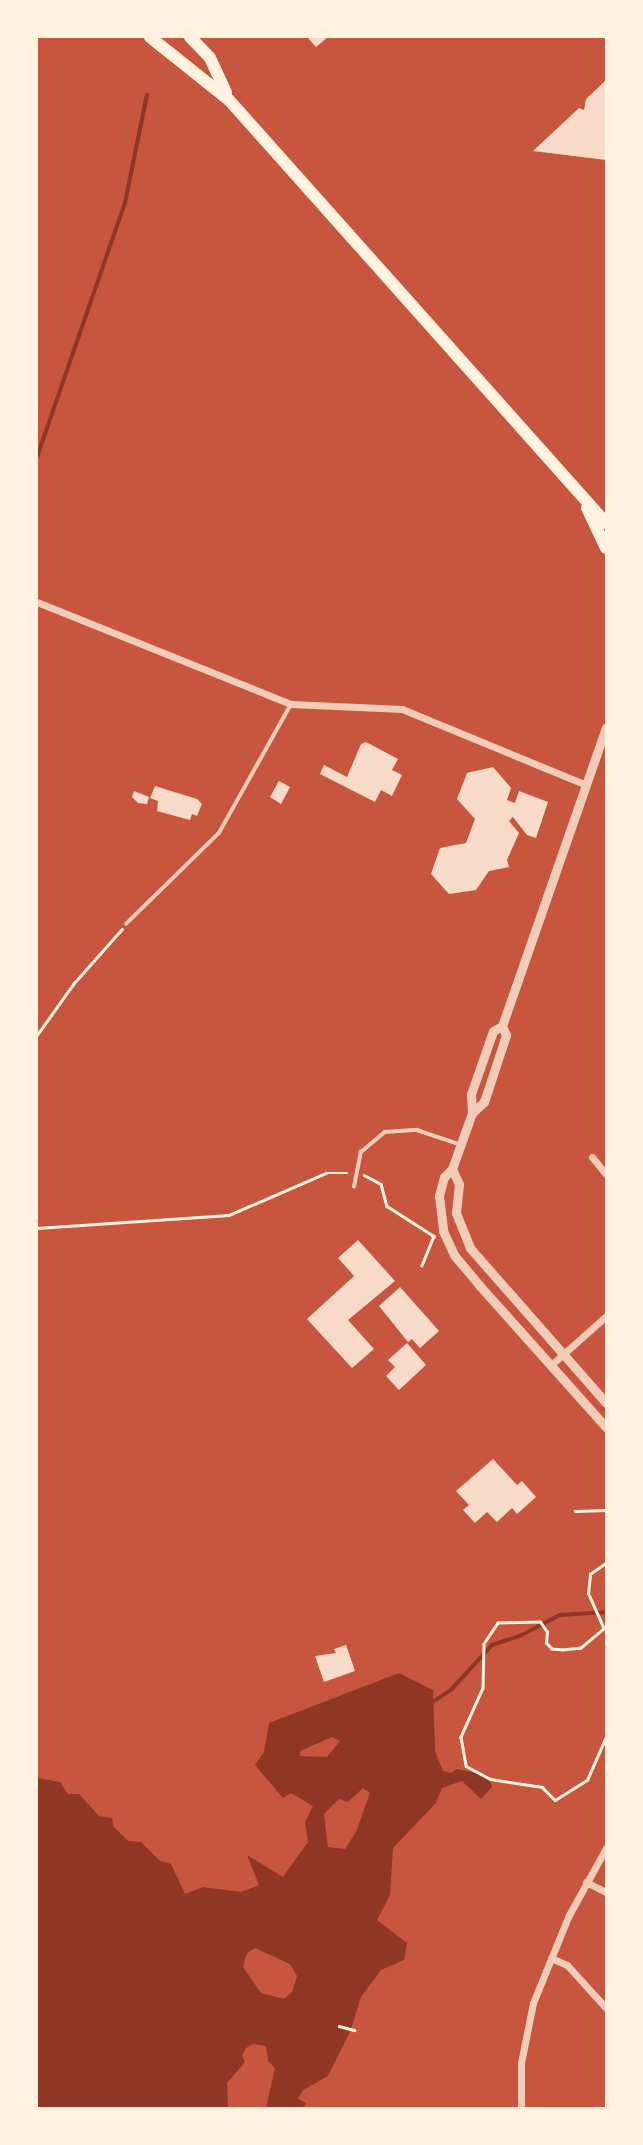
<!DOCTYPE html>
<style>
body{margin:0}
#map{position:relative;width:643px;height:2145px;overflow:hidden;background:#c8553d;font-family:"Nunito Sans",sans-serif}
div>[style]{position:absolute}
.water>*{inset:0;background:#8f3625}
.stream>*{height:3.5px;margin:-1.75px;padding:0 1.75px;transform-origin:1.75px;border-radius:1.75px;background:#8f3625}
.building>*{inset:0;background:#f7dbc8}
.path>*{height:2.5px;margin:-1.25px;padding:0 1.25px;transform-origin:1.25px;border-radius:1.25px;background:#fff3e0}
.service>*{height:3.5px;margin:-1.75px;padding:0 1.75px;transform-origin:1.75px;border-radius:1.75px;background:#f1ccb7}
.minor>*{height:7px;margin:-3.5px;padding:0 3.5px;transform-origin:3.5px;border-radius:3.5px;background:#f1ccb7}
.tertiary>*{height:9px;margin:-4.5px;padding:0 4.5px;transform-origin:4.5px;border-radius:4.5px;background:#f1ccb7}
.primary>*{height:12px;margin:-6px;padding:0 6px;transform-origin:6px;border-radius:6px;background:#fff3e0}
span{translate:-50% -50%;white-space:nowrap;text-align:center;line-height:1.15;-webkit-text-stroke:6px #fff3e0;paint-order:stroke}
.frame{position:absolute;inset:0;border:38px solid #fff3e0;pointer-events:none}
</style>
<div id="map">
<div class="water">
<i style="clip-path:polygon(evenodd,399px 1673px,433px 1690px,435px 1751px,443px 1771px,451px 1773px,457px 1769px,489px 1776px,492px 1787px,481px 1799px,462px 1781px,442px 1788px,436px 1803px,393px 1848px,390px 1895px,377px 1920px,407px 1943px,404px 1960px,381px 1970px,361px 1997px,350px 2032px,328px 2076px,303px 2090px,298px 2099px,306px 2103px,304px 2108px,266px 2108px,275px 2068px,268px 2061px,266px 2046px,254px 2044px,246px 2048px,242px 2056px,245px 2062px,227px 2083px,228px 2108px,37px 2108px,37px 1778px,60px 1782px,68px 1794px,79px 1794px,99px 1816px,112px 1818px,113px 1826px,128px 1841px,141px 1842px,160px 1861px,171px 1864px,185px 1894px,203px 1887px,241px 1892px,259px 1885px,247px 1855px,283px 1877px,308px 1842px,305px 1822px,313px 1806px,291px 1793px,283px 1798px,255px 1765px,264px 1752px,269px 1723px,399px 1673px,332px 1737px,340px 1741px,327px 1757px,300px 1756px,300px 1751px,332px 1737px,399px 1673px,363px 1788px,370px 1793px,356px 1832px,345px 1849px,328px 1847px,324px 1814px,339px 1799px,348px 1802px,363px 1788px,399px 1673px,255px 1948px,290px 1964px,297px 1976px,292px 1992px,284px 1999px,261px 1993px,243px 1967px,247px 1953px,255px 1948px)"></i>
</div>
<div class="stream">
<i style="left:37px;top:457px;width:269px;rotate:-70.9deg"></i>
<i style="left:125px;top:203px;width:110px;rotate:-78.5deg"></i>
<i style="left:430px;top:1704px;width:27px;rotate:-34deg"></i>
<i style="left:452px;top:1689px;width:59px;rotate:-47.7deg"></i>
<i style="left:492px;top:1645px;width:29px;rotate:-18deg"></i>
<i style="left:520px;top:1636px;width:45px;rotate:-27.7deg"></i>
<i style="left:560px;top:1615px;width:46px;rotate:-3.7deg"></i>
</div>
<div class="building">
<i style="clip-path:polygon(307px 37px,328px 37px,316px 47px)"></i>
<i style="clip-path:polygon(606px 80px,606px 160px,533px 151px,579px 108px,584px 110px,586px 99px)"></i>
<i style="clip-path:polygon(366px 742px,398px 759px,392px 770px,402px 775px,392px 796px,381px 790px,375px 802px,320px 774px,324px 765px,347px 777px,361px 744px)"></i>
<i style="clip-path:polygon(493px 767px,511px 788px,507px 800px,515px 803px,519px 791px,548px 802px,536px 838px,527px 835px,513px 817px,509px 821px,519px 833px,507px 860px,509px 867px,489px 871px,476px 890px,449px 894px,431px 874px,440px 848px,466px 843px,475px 819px,457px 799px,467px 773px)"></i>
<i style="clip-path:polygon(279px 781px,290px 787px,281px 804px,270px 797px)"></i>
<i style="clip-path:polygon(155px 786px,197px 799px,202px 804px,197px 816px,192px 814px,190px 820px,157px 811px,158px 801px,150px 798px)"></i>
<i style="clip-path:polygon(134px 791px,149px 797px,147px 804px,138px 803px,132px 797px)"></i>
<i style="clip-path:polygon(358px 1240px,395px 1281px,348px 1320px,374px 1349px,352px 1368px,307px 1319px,354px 1276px,338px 1258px)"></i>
<i style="clip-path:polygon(400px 1287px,439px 1331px,420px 1348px,412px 1339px,408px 1342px,379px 1306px)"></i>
<i style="clip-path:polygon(407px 1343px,426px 1365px,399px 1390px,386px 1376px,395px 1367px,388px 1360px)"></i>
<i style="clip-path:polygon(493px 1459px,517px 1485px,522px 1481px,536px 1497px,517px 1514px,512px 1508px,497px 1522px,487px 1512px,475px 1523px,463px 1510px,469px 1505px,456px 1491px)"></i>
<i style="clip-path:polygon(346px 1645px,355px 1671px,324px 1682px,315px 1656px,336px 1653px,334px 1649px)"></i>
</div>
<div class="path">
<i style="left:37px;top:1035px;width:64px;rotate:-54.6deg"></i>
<i style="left:74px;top:983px;width:72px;rotate:-48.4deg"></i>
<i style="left:364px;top:1175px;width:19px;rotate:28deg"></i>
<i style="left:381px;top:1184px;width:23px;rotate:75deg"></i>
<i style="left:387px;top:1206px;width:56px;rotate:32.6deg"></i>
<i style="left:434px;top:1236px;width:32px;rotate:112deg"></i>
<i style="left:37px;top:1228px;width:192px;rotate:-3.9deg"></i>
<i style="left:229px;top:1215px;width:106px;rotate:-23.4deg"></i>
<i style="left:326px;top:1173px;width:21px"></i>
<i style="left:575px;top:1511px;width:31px;rotate:-2deg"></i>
<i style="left:603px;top:1627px;width:36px;rotate:-114deg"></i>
<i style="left:588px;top:1594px;width:20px;rotate:-84deg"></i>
<i style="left:590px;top:1574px;width:19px;rotate:-35deg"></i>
<i style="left:606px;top:1627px;width:33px;rotate:140deg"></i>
<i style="left:581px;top:1648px;width:18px;rotate:174deg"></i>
<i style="left:563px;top:1650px;width:11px;rotate:-175deg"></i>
<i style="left:552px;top:1649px;width:8px;rotate:-135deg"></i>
<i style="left:546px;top:1643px;width:11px;rotate:-85deg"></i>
<i style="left:547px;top:1632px;width:12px;rotate:-125deg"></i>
<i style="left:540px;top:1622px;width:42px;rotate:178.6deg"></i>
<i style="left:498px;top:1623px;width:25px;rotate:124deg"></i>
<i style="left:484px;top:1644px;width:44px;rotate:91.3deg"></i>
<i style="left:483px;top:1688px;width:54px;rotate:114.2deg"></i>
<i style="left:461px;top:1737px;width:29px;rotate:80deg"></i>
<i style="left:466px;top:1766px;width:27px;rotate:28deg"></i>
<i style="left:490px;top:1779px;width:53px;rotate:8.7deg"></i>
<i style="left:542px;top:1787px;width:18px;rotate:45deg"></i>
<i style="left:555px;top:1800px;width:38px;rotate:-32deg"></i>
<i style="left:587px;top:1780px;width:47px;rotate:-66.2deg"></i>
<i style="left:339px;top:2026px;width:16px;rotate:15deg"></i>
</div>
<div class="service">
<i style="left:126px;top:924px;width:130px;rotate:-44.4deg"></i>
<i style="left:219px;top:833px;width:148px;rotate:-60.8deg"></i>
<i style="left:354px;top:1187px;width:36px;rotate:-79deg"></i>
<i style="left:361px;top:1152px;width:31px;rotate:-40deg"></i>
<i style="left:385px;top:1132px;width:32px;rotate:-4deg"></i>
<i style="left:417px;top:1130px;width:44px;rotate:18.4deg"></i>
</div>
<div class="minor">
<i style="left:37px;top:602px;width:274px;rotate:21.9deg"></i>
<i style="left:291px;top:704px;width:111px;rotate:2.6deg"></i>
<i style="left:402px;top:709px;width:199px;rotate:22.4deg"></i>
<i style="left:592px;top:1157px;width:22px;rotate:51deg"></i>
<i style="left:551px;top:1365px;width:74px;rotate:-41.7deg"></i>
<i style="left:586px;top:1882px;width:22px;rotate:27deg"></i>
<i style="left:551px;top:1958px;width:17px;rotate:24deg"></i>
<i style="left:567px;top:1965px;width:58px;rotate:47.8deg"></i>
<i style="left:521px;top:2108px;width:45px;rotate:-90deg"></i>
<i style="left:521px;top:2063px;width:61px;rotate:-78.7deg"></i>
<i style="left:533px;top:2003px;width:95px;rotate:-67.8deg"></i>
<i style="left:569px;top:1915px;width:77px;rotate:-61.1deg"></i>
</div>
<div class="tertiary">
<i style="left:502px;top:1026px;width:10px;rotate:151deg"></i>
<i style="left:493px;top:1031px;width:67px;rotate:109.2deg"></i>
<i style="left:471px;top:1094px;width:19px;rotate:87deg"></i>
<i style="left:472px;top:1113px;width:59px;rotate:109.7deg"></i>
<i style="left:452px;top:1169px;width:11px;rotate:135deg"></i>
<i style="left:444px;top:1177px;width:20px;rotate:105deg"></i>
<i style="left:439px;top:1196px;width:35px;rotate:83deg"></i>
<i style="left:443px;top:1231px;width:26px;rotate:65deg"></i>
<i style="left:454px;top:1255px;width:39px;rotate:50deg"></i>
<i style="left:479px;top:1285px;width:191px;rotate:48.2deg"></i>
<i style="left:472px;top:1113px;width:16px;rotate:-43deg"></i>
<i style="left:484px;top:1102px;width:71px;rotate:-71.8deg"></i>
<i style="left:506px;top:1035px;width:10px;rotate:-114deg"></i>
<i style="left:502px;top:1026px;width:316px;rotate:-70.8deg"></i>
<i style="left:452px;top:1169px;width:17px;rotate:65deg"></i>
<i style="left:459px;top:1184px;width:29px;rotate:96deg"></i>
<i style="left:456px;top:1213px;width:38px;rotate:68deg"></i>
<i style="left:470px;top:1248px;width:206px;rotate:48.7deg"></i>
</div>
<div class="primary">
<i style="left:150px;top:37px;width:101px;rotate:38.6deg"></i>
<i style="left:229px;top:100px;width:567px;rotate:48.29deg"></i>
<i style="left:190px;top:37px;width:29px;rotate:46deg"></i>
<i style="left:210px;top:58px;width:38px;rotate:65deg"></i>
<i style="left:587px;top:508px;width:44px;rotate:64.6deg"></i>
</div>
<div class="frame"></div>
</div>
